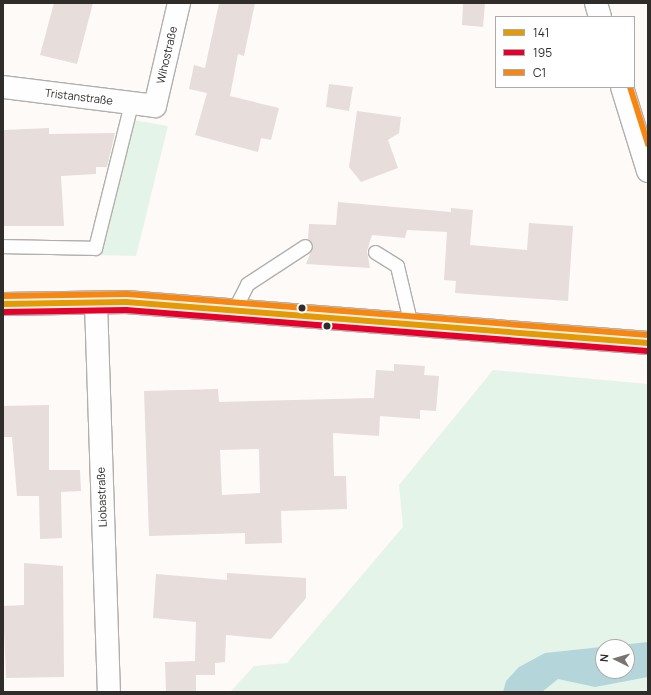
<!DOCTYPE html>
<meta charset="utf-8">
<style>
body{margin:0}
#map{position:relative;width:651px;height:695px;overflow:hidden;background:#fdfaf8;font-family:Manrope,sans-serif}
div>[style]{position:absolute}
.green>*{inset:0;background:#e5f4e8}
.water>*{inset:0;background:#b4d6da}
.building>*{inset:0;background:#e7dddb}
.roads{filter:drop-shadow(1px 0 #b1afad) drop-shadow(-1px 0 #b1afad) drop-shadow(0 1px #b1afad) drop-shadow(0 -1px #b1afad)}
.service>*{height:13px;margin:-6.5px;padding:0 6.5px;transform-origin:6.5px;border-radius:6.5px;background:#fffefe}
.minor>*{height:22px;margin:-11px;padding:0 11px;transform-origin:11px;border-radius:11px;background:#fffefe}
.secondary>*{height:22px;margin:-11px;padding:0 11px;transform-origin:11px;border-radius:11px;background:#f5f2ee}
.bus-1>*{height:6px;margin:-3px;padding:0 3px;transform-origin:3px;border-radius:3px;background:#e39a04}
.bus-2>*{height:6px;margin:-3px;padding:0 3px;transform-origin:3px;border-radius:3px;background:#e4002b}
.bus-3>*{height:6px;margin:-3px;padding:0 3px;transform-origin:3px;border-radius:3px;background:#f68712}
.dots>*{width:11px;height:11px;translate:-50% -50%;box-sizing:border-box;border:2px solid #fff;border-radius:50%}
span{translate:-50% -50%;white-space:nowrap;text-align:center;line-height:1.15;-webkit-text-stroke:4px #fff;paint-order:stroke}
.street-label{font-size:11px;color:#2f2c29}
.frame{position:absolute;inset:0;border:4px solid #2f2c29;pointer-events:none}
.legend{position:absolute;left:495px;top:16px;width:140px;height:72px;box-sizing:border-box;background:#fff;border:1px solid #acaba9;margin:0;padding:5px 7px;list-style:none;font-size:12px;color:#2f2c29}
.legend li{display:flex;align-items:center;gap:8px;height:20px}
.legend b{width:20px;border:1px solid #acaba9}
.north{position:absolute;left:595px;top:639px;width:40px;height:40px;box-sizing:border-box;background:#fff;border:1px solid #acaba9;border-radius:50%;rotate:275deg;font-size:11px;font-weight:700;line-height:16px;text-align:center;color:#2f2c29}
.north::after{content:'';display:block;margin:auto;width:14px;height:18px;background:#777471;clip-path:polygon(50% 0,100% 100%,50% 72%,0 100%)}
</style>
<div id="map">
<div class="green">
<i style="clip-path:polygon(133px 120px,168px 126px,136px 256px,99px 255px)"></i>
<i style="clip-path:polygon(evenodd,493px 370px,648px 384px,648px 692px,230px 692px,254px 666px,287px 663px,403px 527px,399px 485px,493px 370px,603px 647px,627px 647px,627px 671px,603px 671px,603px 647px)"></i>
</div>
<div class="water">
<i style="clip-path:polygon(evenodd,648px 642px,648px 677px,595px 687px,558px 679px,542px 692px,503px 692px,506px 681px,519px 667px,545px 653px,648px 642px,603px 647px,627px 647px,627px 671px,603px 671px,603px 647px)"></i>
</div>
<div class="building">
<i style="clip-path:polygon(54px 3px,93px 3px,77px 64px,40px 55px)"></i>
<i style="clip-path:polygon(219px 3px,255px 3px,244px 56px,238px 54px,230px 96px,279px 108px,271px 140px,261px 138px,258px 152px,195px 135px,207px 93px,189px 89px,194px 65px,205px 68px)"></i>
<i style="clip-path:polygon(463px 3px,485px 3px,483px 27px,462px 25px)"></i>
<i style="clip-path:polygon(329px 84px,353px 87px,349px 111px,326px 107px)"></i>
<i style="clip-path:polygon(357px 111px,401px 117px,399px 133px,388px 140px,398px 168px,361px 182px,349px 167px)"></i>
<i style="clip-path:polygon(49px 128px,49px 134px,115px 133px,107px 167px,96px 167px,96px 174px,61px 176px,64px 226px,3px 226px,3px 130px)"></i>
<i style="clip-path:polygon(338px 202px,451px 212px,451px 208px,473px 210px,470px 245px,527px 250px,529px 223px,573px 226px,568px 301px,455px 293px,456px 281px,444px 280px,447px 232px,407px 230px,405px 238px,372px 235px,367px 251px,370px 268px,306px 264px,313px 246px,308px 239px,309px 224px,336px 225px)"></i>
<i style="clip-path:polygon(evenodd,394px 364px,425px 366px,424px 375px,439px 376px,436px 411px,420px 410px,420px 419px,380px 416px,379px 436px,333px 433px,334px 476px,346px 476px,347px 509px,281px 511px,282px 543px,245px 544px,245px 533px,149px 536px,144px 391px,218px 389px,219px 402px,374px 398px,376px 370px,394px 371px,394px 364px,259px 449px,260px 493px,222px 495px,220px 450px,259px 449px)"></i>
<i style="clip-path:polygon(49px 405px,49px 470px,80px 470px,81px 491px,61px 492px,62px 538px,40px 539px,39px 496px,17px 496px,12px 437px,3px 437px,3px 406px)"></i>
<i style="clip-path:polygon(24px 563px,63px 566px,64px 677px,6px 678px,3px 606px,24px 605px)"></i>
<i style="clip-path:polygon(227px 573px,306px 578px,306px 598px,271px 639px,226px 635px,225px 662px,215px 663px,215px 675px,196px 675px,196px 692px,166px 692px,165px 662px,195px 661px,196px 622px,153px 618px,156px 574px,227px 580px)"></i>
</div>
<div class="roads">
<div class="service">
<i style="left:3px;top:246px;width:92px;rotate:1.2deg"></i>
<i style="left:95px;top:248px;width:148px;rotate:-76deg"></i>
<i style="left:375px;top:252px;width:26px;rotate:32deg"></i>
<i style="left:397px;top:266px;width:61px;rotate:76.7deg"></i>
<i style="left:234px;top:310px;width:29px;rotate:-63deg"></i>
<i style="left:247px;top:284px;width:69px;rotate:-33.2deg"></i>
</div>
<div class="minor">
<i style="left:596px;top:3px;width:15px;rotate:74deg"></i>
<i style="left:3px;top:87px;width:153px;rotate:7.1deg"></i>
<i style="left:155px;top:106px;width:106px;rotate:-76.9deg"></i>
<i style="left:622px;top:87px;width:88px;rotate:72.8deg"></i>
<i style="left:96px;top:303px;width:389px;rotate:88.1deg"></i>
</div>
<div class="secondary">
<i style="left:3px;top:304px;width:123px;rotate:-0.9deg"></i>
<i style="left:126px;top:302px;width:524px;rotate:4.49deg"></i>
</div>
</div>
<div class="bus-1">
<i style="left:3px;top:304px;width:123px;rotate:-0.9deg"></i>
<i style="left:126px;top:302px;width:524px;rotate:4.49deg"></i>
</div>
<div class="bus-2">
<i style="left:3px;top:312px;width:123px;rotate:-0.9deg"></i>
<i style="left:126px;top:310px;width:523px;rotate:4.5deg"></i>
</div>
<div class="bus-3">
<i style="left:630px;top:87px;width:60px;rotate:72.5deg"></i>
<i style="left:3px;top:296px;width:124px;rotate:-0.9deg"></i>
<i style="left:127px;top:294px;width:523px;rotate:4.5deg"></i>
</div>
<div class="dots">
<i style="left:302px;top:308px;background:#2f2c29"></i>
<i style="left:327px;top:326px;background:#2f2c29"></i>
</div>
<div class="street-label">
<span style="left:167px;top:55px;rotate:-77deg">Wihostraße</span>
<span style="left:79px;top:97px;rotate:7deg">Tristanstraße</span>
<span style="left:102px;top:497px;rotate:-92deg">Liobastraße</span>
</div>
<div class="frame"></div>
<ul class="legend">
<li><b style="height:5px;background:#e39a04"></b>141</li>
<li><b style="height:5px;background:#e4002b"></b>195</li>
<li><b style="height:5px;background:#f68712"></b>C1</li>
</ul>
<div class="north">N</div>
</div>
